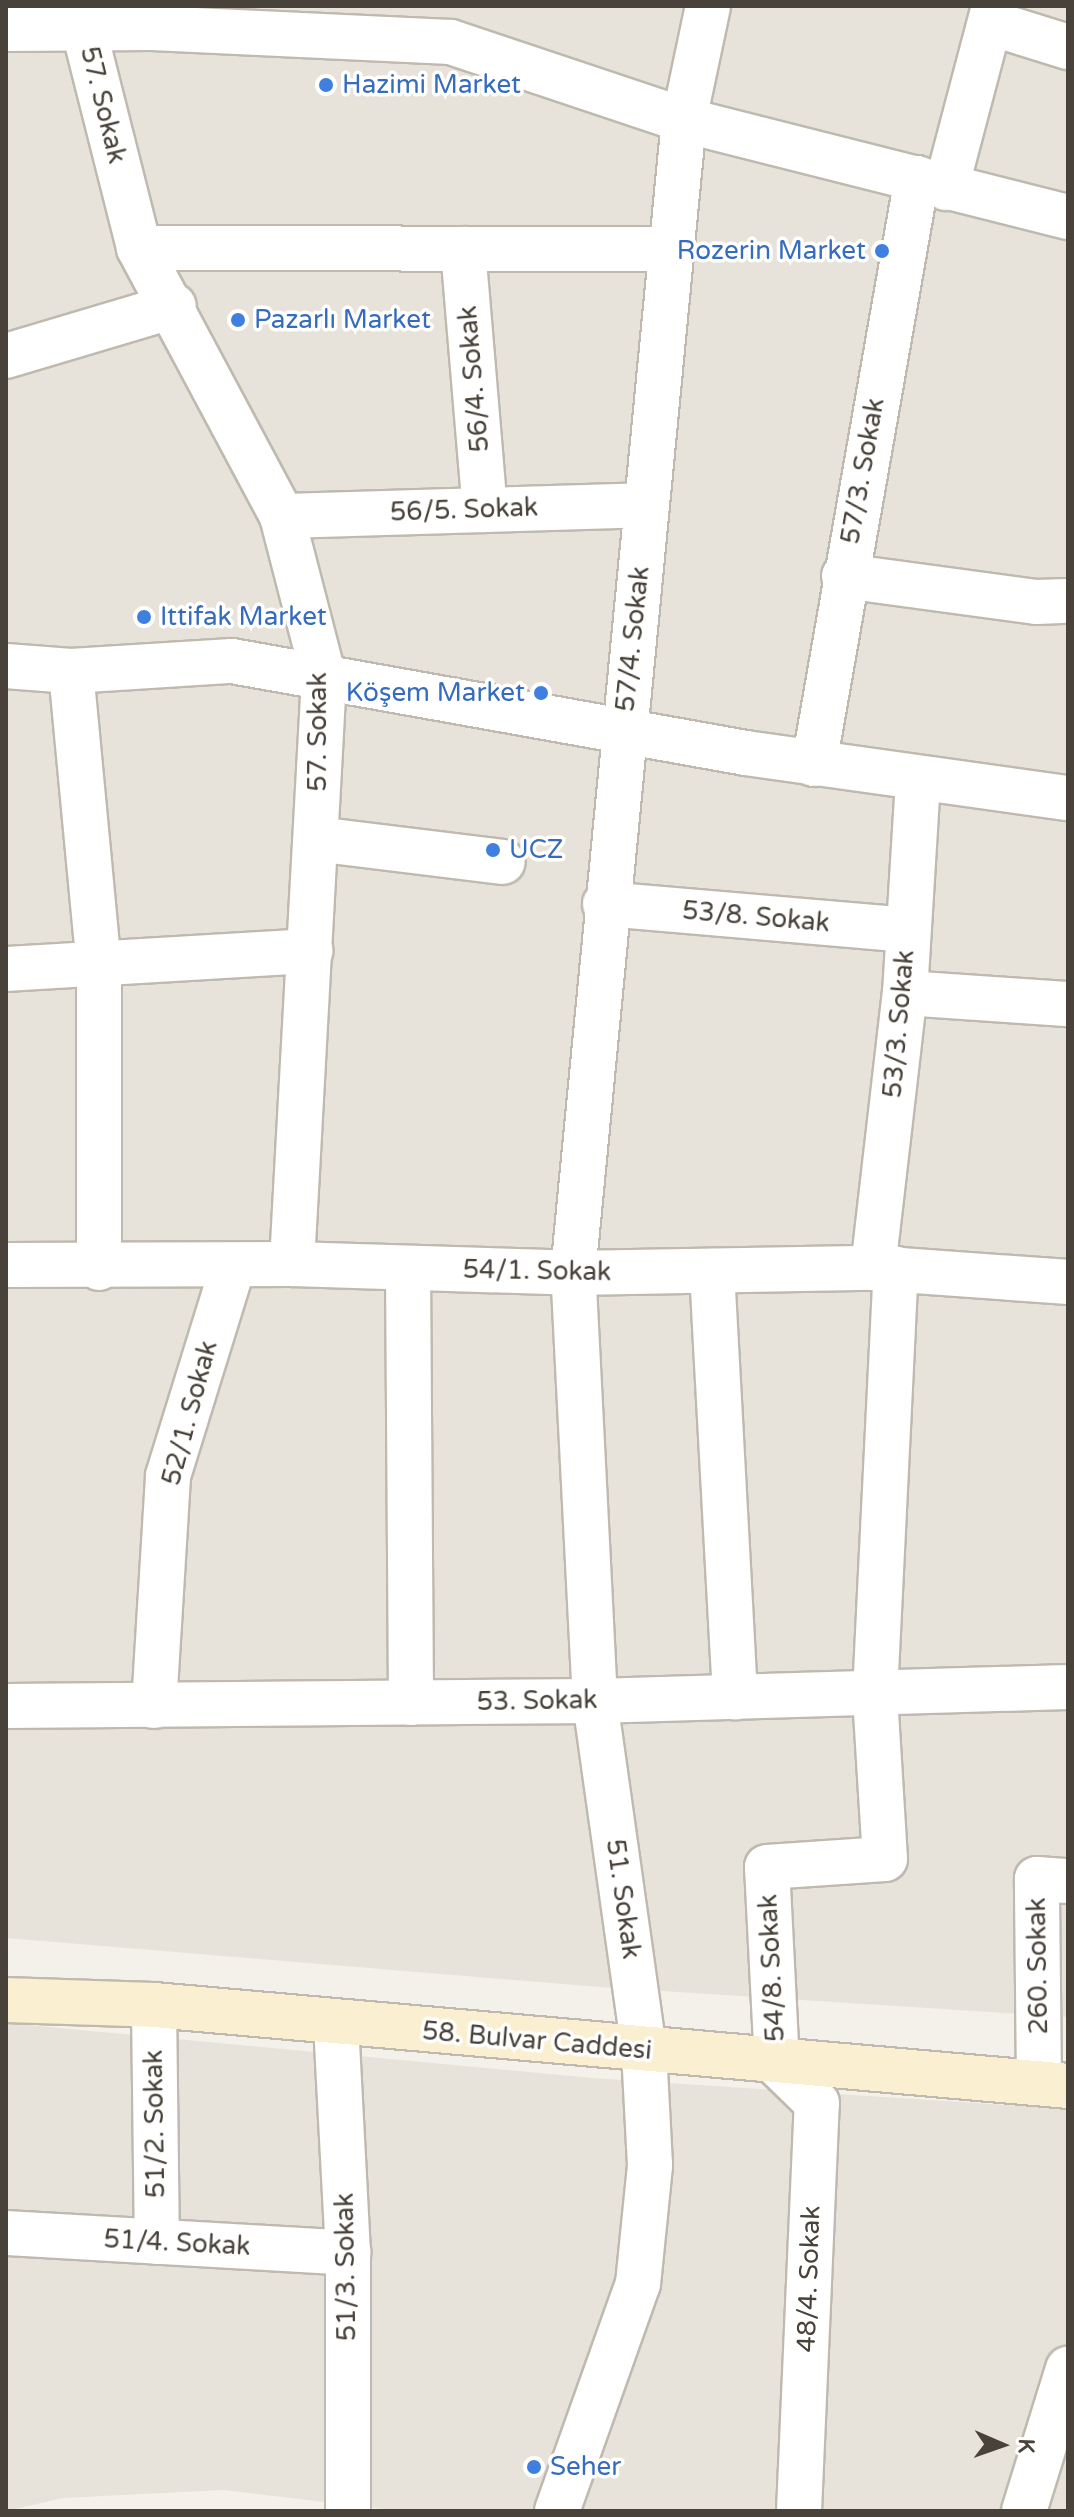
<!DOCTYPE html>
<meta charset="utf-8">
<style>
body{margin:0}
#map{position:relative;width:1074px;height:2517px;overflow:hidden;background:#f4f1eb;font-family:"Varela Round",sans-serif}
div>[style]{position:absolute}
.residential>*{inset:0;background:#e7e3da}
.roads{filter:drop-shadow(2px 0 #bfb9af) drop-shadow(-2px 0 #bfb9af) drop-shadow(0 2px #bfb9af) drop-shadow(0 -2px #bfb9af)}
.street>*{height:44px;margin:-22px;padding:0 22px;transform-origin:22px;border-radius:22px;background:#fff}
.secondary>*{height:44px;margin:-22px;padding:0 22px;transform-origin:22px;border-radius:22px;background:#faefd0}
.dots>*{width:22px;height:22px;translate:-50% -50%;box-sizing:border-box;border:4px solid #fff;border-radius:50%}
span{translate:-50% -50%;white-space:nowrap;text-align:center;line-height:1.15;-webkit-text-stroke:7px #fff;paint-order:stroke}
.shop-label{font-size:26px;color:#366cbe}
.left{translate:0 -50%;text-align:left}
.right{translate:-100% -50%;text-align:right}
.street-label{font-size:26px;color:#48423a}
.frame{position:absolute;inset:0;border:8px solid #48423a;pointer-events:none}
.north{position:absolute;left:962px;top:2405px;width:80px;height:80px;-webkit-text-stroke:6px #fff;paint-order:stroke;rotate:92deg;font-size:22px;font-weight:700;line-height:32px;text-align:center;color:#48423a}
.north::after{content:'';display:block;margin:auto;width:28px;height:36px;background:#48423a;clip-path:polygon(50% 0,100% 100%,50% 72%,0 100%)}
</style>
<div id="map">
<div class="residential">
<i style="clip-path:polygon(6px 6px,1068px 6px,1068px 2017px,599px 1987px,6px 1938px)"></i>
<i style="clip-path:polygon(6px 2023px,592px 2078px,1068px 2109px,1068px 2511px,402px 2511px,223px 2490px,63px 2498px,6px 2511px)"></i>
</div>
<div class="roads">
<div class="street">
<i style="left:86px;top:6px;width:24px;rotate:95deg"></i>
<i style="left:84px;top:30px;width:225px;rotate:75.8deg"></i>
<i style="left:139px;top:248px;width:304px;rotate:61.9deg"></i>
<i style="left:282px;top:516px;width:167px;rotate:75.5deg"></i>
<i style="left:324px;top:678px;width:587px;rotate:93.13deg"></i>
<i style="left:991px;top:23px;width:81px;rotate:17.3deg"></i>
<i style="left:6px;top:29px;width:146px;rotate:-0.4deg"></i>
<i style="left:152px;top:28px;width:299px;rotate:2.7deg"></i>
<i style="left:451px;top:42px;width:246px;rotate:18.5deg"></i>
<i style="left:684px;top:120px;width:396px;rotate:14.2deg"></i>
<i style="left:946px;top:188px;width:188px;rotate:-75.2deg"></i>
<i style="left:139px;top:248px;width:532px;rotate:0.11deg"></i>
<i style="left:463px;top:249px;width:262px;rotate:85.2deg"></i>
<i style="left:6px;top:356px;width:175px;rotate:-16.6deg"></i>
<i style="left:282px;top:516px;width:364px;rotate:-1.7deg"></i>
<i style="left:844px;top:576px;width:194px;rotate:7.7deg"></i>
<i style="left:1036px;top:602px;width:32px;rotate:-2deg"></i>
<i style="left:6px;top:666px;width:65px;rotate:4.4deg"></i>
<i style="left:71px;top:671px;width:161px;rotate:-3.6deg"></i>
<i style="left:232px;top:661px;width:522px;rotate:10.15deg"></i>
<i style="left:746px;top:753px;width:325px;rotate:8deg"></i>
<i style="left:71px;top:671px;width:295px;rotate:84.6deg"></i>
<i style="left:99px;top:965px;width:303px;rotate:90deg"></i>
<i style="left:814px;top:764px;width:595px;rotate:-80.03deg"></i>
<i style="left:316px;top:839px;width:188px;rotate:7deg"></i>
<i style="left:605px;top:904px;width:303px;rotate:4.9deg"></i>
<i style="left:6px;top:969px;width:305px;rotate:-3.4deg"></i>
<i style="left:905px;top:993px;width:163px;rotate:3.9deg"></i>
<i style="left:6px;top:1265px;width:286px;rotate:-0.2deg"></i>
<i style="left:292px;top:1264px;width:281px;rotate:1.8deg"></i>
<i style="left:573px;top:1273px;width:300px;rotate:-1deg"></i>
<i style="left:873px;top:1268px;width:196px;rotate:4.1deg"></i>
<i style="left:408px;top:1268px;width:435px;rotate:89.6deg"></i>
<i style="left:873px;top:1268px;width:277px;rotate:-83.4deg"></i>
<i style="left:905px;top:993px;width:213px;rotate:-86.5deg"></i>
<i style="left:712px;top:1271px;width:427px;rotate:86.9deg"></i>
<i style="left:6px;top:1706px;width:589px;rotate:-0.49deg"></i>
<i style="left:595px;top:1701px;width:473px;rotate:-1.7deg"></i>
<i style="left:154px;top:1706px;width:230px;rotate:-86.5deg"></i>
<i style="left:168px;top:1476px;width:220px;rotate:-72.8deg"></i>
<i style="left:154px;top:2005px;width:237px;rotate:89.3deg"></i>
<i style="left:336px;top:2024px;width:229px;rotate:87deg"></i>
<i style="left:348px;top:2253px;width:258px;rotate:90deg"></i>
<i style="left:1039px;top:2083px;width:204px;rotate:-90.6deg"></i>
<i style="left:1037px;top:1879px;width:31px;rotate:4deg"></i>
<i style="left:6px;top:2233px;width:343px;rotate:3.3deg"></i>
<i style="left:557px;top:2511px;width:241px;rotate:-70.4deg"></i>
<i style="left:638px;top:2284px;width:120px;rotate:-84.2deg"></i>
<i style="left:650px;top:2165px;width:115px;rotate:-93deg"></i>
<i style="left:644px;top:2050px;width:352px;rotate:-98deg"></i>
<i style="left:595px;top:1701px;width:429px;rotate:-92.9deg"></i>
<i style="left:573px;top:1273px;width:1158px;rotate:-84.5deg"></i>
<i style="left:684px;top:120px;width:116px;rotate:-78.1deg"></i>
<i style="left:799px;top:2511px;width:408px;rotate:-87.5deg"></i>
<i style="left:817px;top:2103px;width:56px;rotate:-135.7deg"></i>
<i style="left:777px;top:2064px;width:197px;rotate:-92.9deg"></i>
<i style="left:767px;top:1867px;width:118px;rotate:-3.9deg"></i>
<i style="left:885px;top:1859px;width:165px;rotate:-93.5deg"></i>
<i style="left:875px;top:1694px;width:426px;rotate:-87.2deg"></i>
<i style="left:1024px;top:2511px;width:149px;rotate:-72.8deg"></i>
</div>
<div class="secondary">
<i style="left:6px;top:2000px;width:148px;rotate:1.9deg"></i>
<i style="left:154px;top:2005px;width:918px;rotate:5.06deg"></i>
</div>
</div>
<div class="dots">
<i style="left:326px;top:85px;background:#3f7fe0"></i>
<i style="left:882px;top:251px;background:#3f7fe0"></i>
<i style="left:238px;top:320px;background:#3f7fe0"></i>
<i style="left:144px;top:617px;background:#3f7fe0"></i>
<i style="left:541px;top:693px;background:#3f7fe0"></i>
<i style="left:493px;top:850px;background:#3f7fe0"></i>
<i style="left:534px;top:2467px;background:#3f7fe0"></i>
</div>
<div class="shop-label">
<span class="left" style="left:342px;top:85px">Hazimi Market</span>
<span class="right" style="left:866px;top:251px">Rozerin Market</span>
<span class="left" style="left:254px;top:320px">Pazarlı Market</span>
<span class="left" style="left:160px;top:617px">Ittifak Market</span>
<span class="right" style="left:525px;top:693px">Köşem Market</span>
<span class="left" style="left:509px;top:850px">UCZ</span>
<span class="left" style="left:550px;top:2467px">Seher</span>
</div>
<div class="street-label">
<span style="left:103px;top:105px;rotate:76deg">57. Sokak</span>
<span style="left:474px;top:379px;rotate:-95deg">56/4. Sokak</span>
<span style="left:863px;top:471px;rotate:-80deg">57/3. Sokak</span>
<span style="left:464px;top:510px;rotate:-2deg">56/5. Sokak</span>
<span style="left:633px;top:639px;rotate:-84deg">57/4. Sokak</span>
<span style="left:318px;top:732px;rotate:-90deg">57. Sokak</span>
<span style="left:756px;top:917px;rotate:5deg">53/8. Sokak</span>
<span style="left:899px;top:1024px;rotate:-85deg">53/3. Sokak</span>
<span style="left:537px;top:1271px;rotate:1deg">54/1. Sokak</span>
<span style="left:190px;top:1413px;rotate:-75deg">52/1. Sokak</span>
<span style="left:537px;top:1701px;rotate:-1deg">53. Sokak</span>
<span style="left:623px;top:1899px;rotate:82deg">51. Sokak</span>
<span style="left:1038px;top:1966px;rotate:-91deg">260. Sokak</span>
<span style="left:772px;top:1968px;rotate:-93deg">54/8. Sokak</span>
<span style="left:537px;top:2041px;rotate:5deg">58. Bulvar Caddesi</span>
<span style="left:155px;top:2124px;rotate:-91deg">51/2. Sokak</span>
<span style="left:177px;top:2243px;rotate:3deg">51/4. Sokak</span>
<span style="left:346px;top:2267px;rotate:-91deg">51/3. Sokak</span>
<span style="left:809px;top:2279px;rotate:-88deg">48/4. Sokak</span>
</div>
<div class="frame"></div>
<div class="north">K</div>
</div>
